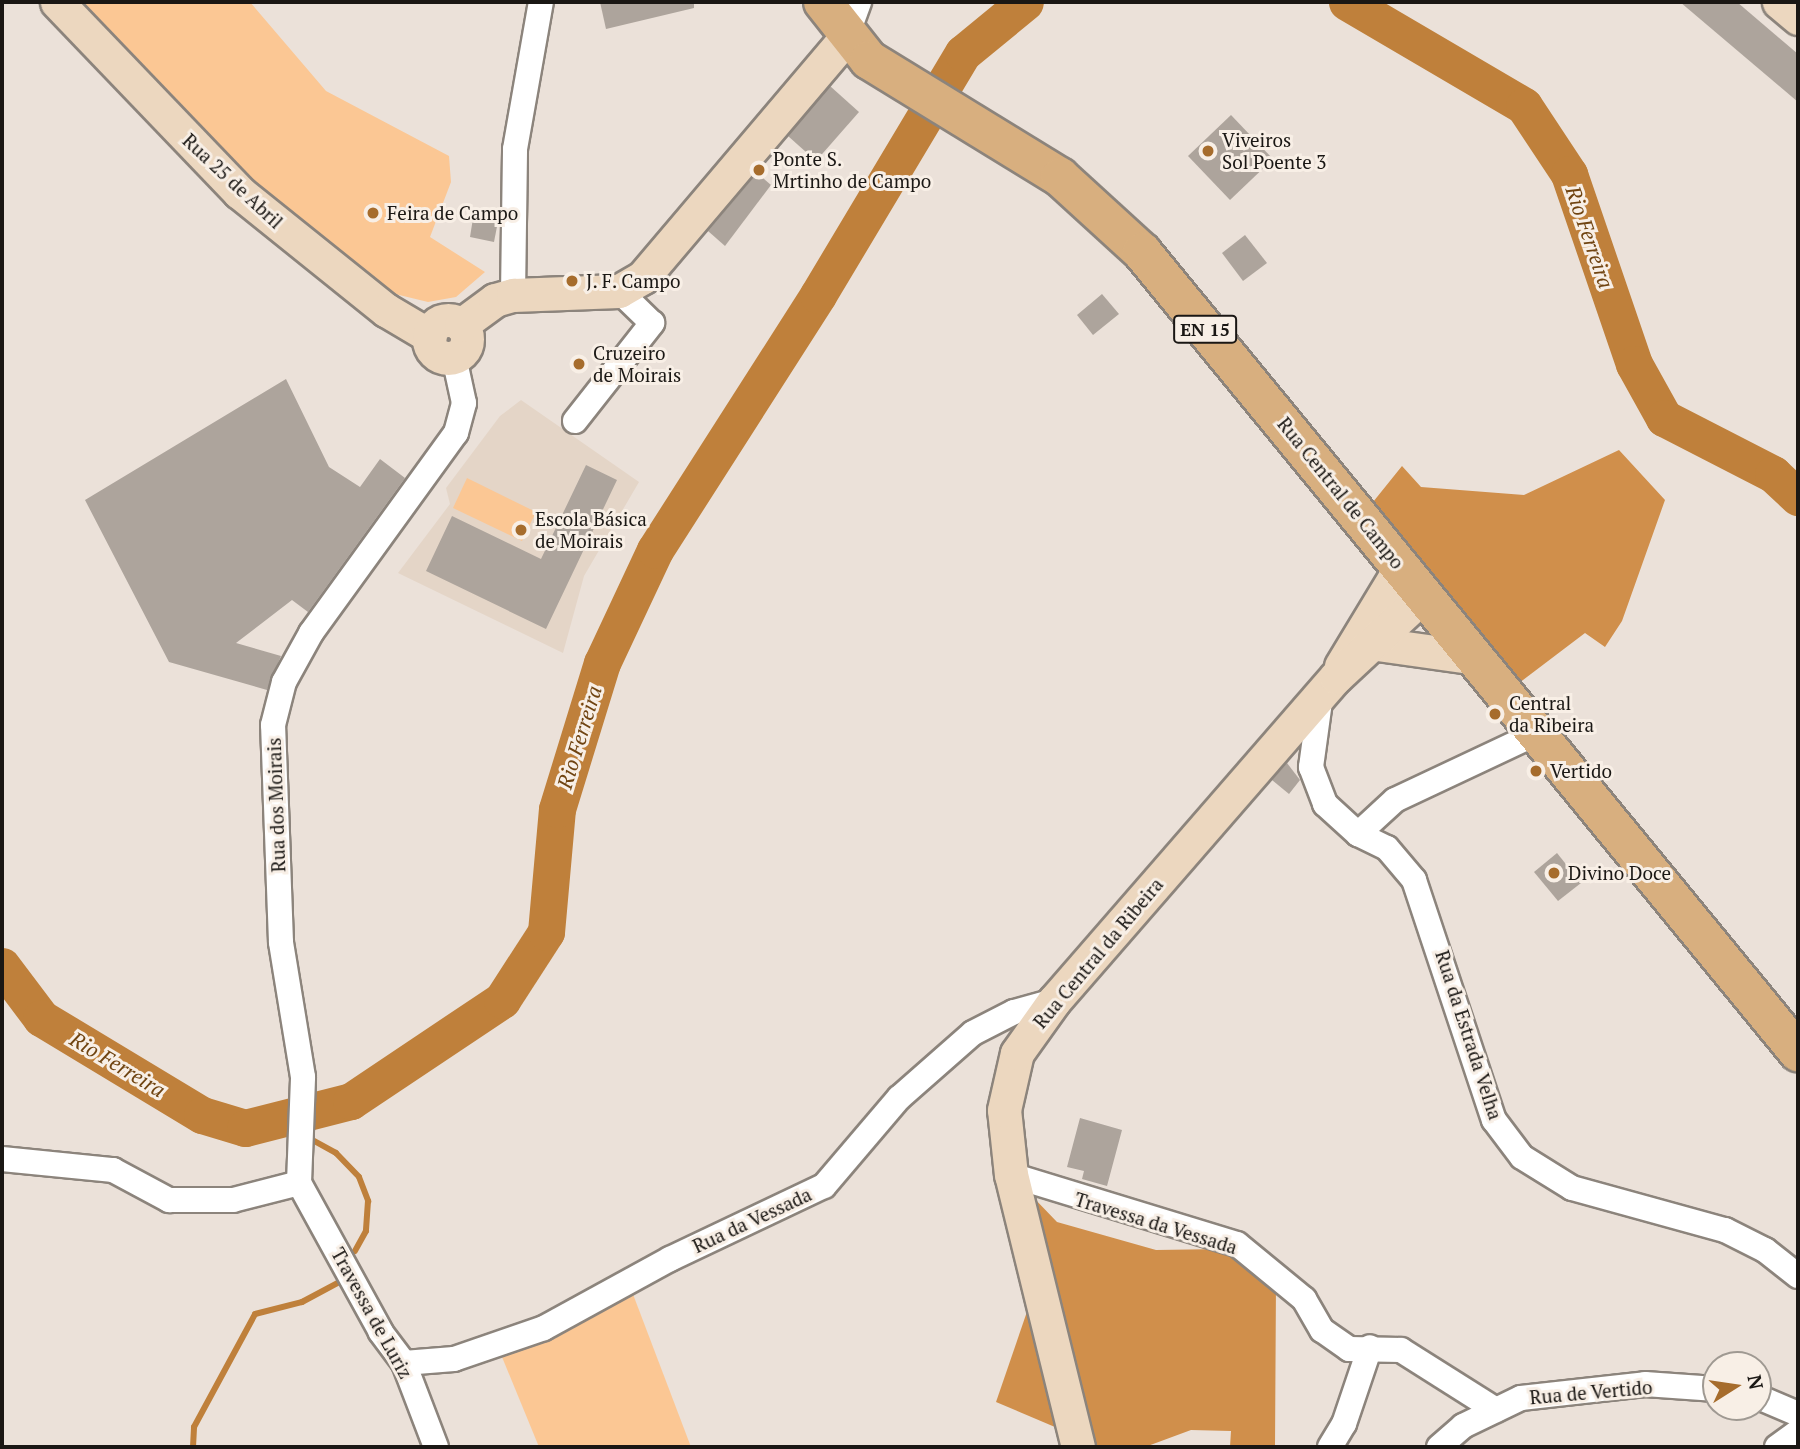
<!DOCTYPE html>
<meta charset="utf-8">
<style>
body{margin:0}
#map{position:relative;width:1800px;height:1449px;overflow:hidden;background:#ebe1d9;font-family:"PT Serif",serif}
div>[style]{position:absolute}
.built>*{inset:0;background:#e4d5c7}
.green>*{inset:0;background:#fbc794}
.forest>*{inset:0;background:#d08f4b}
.stream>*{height:6px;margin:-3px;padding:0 3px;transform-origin:3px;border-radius:3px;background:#bf803b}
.river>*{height:37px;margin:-18.5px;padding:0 18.5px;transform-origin:18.5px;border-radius:18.5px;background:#bf803b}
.building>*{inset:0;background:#ada49c}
.roads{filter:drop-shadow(2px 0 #8c847c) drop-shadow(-2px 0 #8c847c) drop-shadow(0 2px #8c847c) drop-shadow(0 -2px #8c847c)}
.street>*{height:24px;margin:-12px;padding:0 12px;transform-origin:12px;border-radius:12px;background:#fff}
.secondary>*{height:33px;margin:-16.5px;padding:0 16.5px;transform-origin:16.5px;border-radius:16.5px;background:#ecd7bf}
.secondary>.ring{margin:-16.5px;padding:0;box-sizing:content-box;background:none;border:33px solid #ecd7bf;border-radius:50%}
.primary>*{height:38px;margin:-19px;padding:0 19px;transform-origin:19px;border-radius:19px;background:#d8af7f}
.dots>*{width:19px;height:19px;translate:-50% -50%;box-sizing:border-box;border:4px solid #f8efe6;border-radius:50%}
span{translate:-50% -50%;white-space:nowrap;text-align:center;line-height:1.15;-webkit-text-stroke:6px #f8efe6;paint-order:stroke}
.shield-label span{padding:2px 5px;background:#f8efe6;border:2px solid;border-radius:5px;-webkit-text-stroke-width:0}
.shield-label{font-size:18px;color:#1a1714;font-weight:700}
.poi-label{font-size:19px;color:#1a1714}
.left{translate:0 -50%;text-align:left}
.street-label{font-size:19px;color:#1a1714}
.water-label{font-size:21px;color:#704411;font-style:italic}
.frame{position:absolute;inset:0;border:4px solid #1a1714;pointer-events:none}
.north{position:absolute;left:1702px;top:1351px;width:70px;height:70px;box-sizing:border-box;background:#f8efe6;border:2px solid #9f9992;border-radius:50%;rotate:78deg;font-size:19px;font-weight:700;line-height:28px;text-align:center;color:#1a1714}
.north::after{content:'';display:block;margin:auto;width:24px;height:32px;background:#a66c2c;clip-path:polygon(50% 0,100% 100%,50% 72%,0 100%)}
</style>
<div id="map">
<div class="built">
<i style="clip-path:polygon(521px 400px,639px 482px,584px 576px,563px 653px,398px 573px,450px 504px,446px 488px,500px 416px)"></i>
</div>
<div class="green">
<i style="clip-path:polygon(76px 2px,250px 2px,326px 91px,449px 156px,451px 182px,430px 237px,485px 272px,456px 297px,428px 302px,391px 293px,334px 256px,280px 210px)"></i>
<i style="clip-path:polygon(467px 478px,536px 512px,522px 541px,453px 508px)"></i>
<i style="clip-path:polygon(631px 1289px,691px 1447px,539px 1447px,502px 1357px)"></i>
</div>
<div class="forest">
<i style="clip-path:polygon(1619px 450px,1665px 500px,1622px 621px,1605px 647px,1585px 633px,1519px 683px,1369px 507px,1402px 466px,1421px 487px,1524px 495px)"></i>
<i style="clip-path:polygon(1031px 1195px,1057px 1222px,1156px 1250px,1224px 1249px,1276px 1282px,1275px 1447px,1230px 1447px,1231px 1431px,1191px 1430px,1145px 1447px,1095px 1447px)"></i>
<i style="clip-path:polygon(1031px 1300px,1062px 1430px,996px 1402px)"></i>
</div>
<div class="stream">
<i style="left:245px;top:1128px;width:51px;rotate:7.8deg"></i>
<i style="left:307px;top:1137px;width:33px;rotate:29deg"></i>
<i style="left:336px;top:1153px;width:33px;rotate:46deg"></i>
<i style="left:359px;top:1177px;width:26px;rotate:69deg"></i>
<i style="left:368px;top:1201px;width:30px;rotate:94deg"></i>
<i style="left:366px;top:1231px;width:23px;rotate:119deg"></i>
<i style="left:193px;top:1447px;width:20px;rotate:-87deg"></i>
<i style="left:194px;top:1427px;width:128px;rotate:-61.6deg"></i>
<i style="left:255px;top:1314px;width:49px;rotate:-14.3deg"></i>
<i style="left:302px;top:1302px;width:40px;rotate:-28deg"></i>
</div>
<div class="river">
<i style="left:1347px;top:2px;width:205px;rotate:30.4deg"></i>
<i style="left:1524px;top:106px;width:82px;rotate:56.5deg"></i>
<i style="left:1569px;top:174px;width:201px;rotate:71.1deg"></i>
<i style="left:1634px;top:364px;width:62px;rotate:60.9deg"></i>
<i style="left:1664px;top:418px;width:123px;rotate:27.2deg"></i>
<i style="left:1773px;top:474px;width:34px;rotate:43deg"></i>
<i style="left:2px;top:966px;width:65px;rotate:53.1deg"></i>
<i style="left:41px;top:1018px;width:188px;rotate:31.1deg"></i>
<i style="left:202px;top:1115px;width:45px;rotate:16.8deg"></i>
<i style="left:245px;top:1128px;width:109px;rotate:-14.3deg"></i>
<i style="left:351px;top:1101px;width:182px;rotate:-33.8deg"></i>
<i style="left:502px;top:1000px;width:81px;rotate:-57.1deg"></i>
<i style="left:546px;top:932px;width:123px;rotate:-84.9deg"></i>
<i style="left:557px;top:809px;width:153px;rotate:-72.9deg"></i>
<i style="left:602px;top:663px;width:125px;rotate:-64.9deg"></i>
<i style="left:655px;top:550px;width:303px;rotate:-57.4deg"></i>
<i style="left:818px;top:295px;width:282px;rotate:-59.1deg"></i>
<i style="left:963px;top:53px;width:80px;rotate:-39.4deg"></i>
</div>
<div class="building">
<i style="clip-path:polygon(600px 2px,694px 2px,694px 8px,606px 29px)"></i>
<i style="clip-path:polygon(1680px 2px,1737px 2px,1798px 54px,1798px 102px)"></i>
<i style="clip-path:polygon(830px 86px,859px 112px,816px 161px,788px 136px)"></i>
<i style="clip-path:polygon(1231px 115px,1273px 159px,1230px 200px,1188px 156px)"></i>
<i style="clip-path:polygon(757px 173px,771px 185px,725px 246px,708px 231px)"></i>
<i style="clip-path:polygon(474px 212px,499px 216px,494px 242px,470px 237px)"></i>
<i style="clip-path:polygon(1245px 235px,1267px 263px,1243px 281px,1222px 253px)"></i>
<i style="clip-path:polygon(1102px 294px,1119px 314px,1093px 335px,1077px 315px)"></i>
<i style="clip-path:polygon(286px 379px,329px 467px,360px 487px,380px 459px,405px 478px,308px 612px,292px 600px,236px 643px,281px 656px,267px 690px,169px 662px,85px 500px)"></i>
<i style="clip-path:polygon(586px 465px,617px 480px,546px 629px,426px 571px,452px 516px,541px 559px)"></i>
<i style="clip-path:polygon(1287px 763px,1300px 780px,1289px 794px,1272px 780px)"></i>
<i style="clip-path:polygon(1557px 853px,1581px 883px,1558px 901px,1534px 872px)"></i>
<i style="clip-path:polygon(1080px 1118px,1122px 1130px,1107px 1186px,1082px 1179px,1084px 1171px,1067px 1167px)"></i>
</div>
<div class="roads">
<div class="street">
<i style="left:846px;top:38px;width:38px;rotate:-70deg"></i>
<i style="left:513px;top:295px;width:146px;rotate:-89.2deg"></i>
<i style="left:515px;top:149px;width:149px;rotate:-80deg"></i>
<i style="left:575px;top:421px;width:125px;rotate:-51.8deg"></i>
<i style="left:652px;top:323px;width:46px;rotate:-135.9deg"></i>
<i style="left:1321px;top:694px;width:74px;rotate:97.8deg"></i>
<i style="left:1311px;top:767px;width:40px;rotate:69deg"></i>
<i style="left:1325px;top:804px;width:45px;rotate:42.3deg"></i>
<i style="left:1358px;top:834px;width:32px;rotate:26deg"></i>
<i style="left:1387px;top:848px;width:42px;rotate:49.8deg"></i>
<i style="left:1414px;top:880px;width:253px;rotate:71.6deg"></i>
<i style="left:1494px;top:1120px;width:46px;rotate:52.9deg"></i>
<i style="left:1522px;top:1157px;width:59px;rotate:31.8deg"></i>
<i style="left:1572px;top:1188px;width:159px;rotate:15.4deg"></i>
<i style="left:1725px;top:1230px;width:45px;rotate:26.6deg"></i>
<i style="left:1765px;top:1250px;width:42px;rotate:38.2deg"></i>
<i style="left:1358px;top:834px;width:50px;rotate:-42.6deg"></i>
<i style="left:1395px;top:800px;width:155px;rotate:-25.2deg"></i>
<i style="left:2px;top:1159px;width:112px;rotate:5.7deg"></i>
<i style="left:113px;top:1170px;width:64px;rotate:28.2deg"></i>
<i style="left:169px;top:1200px;width:64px"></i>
<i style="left:233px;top:1200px;width:68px;rotate:-14.4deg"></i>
<i style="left:1011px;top:1175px;width:236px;rotate:17deg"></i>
<i style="left:1237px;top:1244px;width:87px;rotate:39.4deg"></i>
<i style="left:1304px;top:1299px;width:36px;rotate:60deg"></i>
<i style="left:1322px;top:1330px;width:33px;rotate:35deg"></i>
<i style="left:1349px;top:1349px;width:52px;rotate:1.1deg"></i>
<i style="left:1401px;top:1350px;width:112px;rotate:32.3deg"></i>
<i style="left:404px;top:1363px;width:50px;rotate:-4.6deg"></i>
<i style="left:454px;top:1359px;width:95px;rotate:-19deg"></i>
<i style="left:544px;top:1328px;width:144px;rotate:-28.7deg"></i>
<i style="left:670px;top:1259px;width:170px;rotate:-25.4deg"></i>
<i style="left:824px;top:1186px;width:116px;rotate:-49.6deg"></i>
<i style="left:899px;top:1098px;width:98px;rotate:-41.3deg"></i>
<i style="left:973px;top:1033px;width:46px;rotate:-27.1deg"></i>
<i style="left:1014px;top:1012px;width:41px;rotate:-15.4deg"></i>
<i style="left:1758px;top:1397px;width:43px;rotate:23deg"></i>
<i style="left:436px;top:1447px;width:90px;rotate:-110.9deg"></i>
<i style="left:404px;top:1363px;width:39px;rotate:-127deg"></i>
<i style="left:381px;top:1332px;width:170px;rotate:-118.8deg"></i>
<i style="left:299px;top:1183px;width:106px;rotate:-87.8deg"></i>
<i style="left:303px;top:1077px;width:137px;rotate:-99.3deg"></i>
<i style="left:281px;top:942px;width:217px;rotate:-92.1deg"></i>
<i style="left:273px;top:725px;width:44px;rotate:-75.7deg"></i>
<i style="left:284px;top:682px;width:56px;rotate:-61.1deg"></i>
<i style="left:311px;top:633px;width:247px;rotate:-54.1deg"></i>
<i style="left:456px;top:433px;width:31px;rotate:-75deg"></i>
<i style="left:464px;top:403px;width:47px;rotate:-102.3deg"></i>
<i style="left:1330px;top:1447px;width:27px;rotate:-59deg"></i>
<i style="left:1344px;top:1424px;width:81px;rotate:-71.3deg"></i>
<i style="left:1439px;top:1447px;width:32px;rotate:-41deg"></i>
<i style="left:1463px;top:1426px;width:64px;rotate:-25.8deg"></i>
<i style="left:1521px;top:1398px;width:125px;rotate:-6.4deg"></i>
<i style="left:1645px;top:1384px;width:71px;rotate:4deg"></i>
<i style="left:1777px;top:1447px;width:26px;rotate:-36deg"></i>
</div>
<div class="secondary">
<i style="left:57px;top:2px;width:263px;rotate:46.2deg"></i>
<i style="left:239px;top:192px;width:189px;rotate:38.8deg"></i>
<i style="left:386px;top:310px;width:51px;rotate:30.6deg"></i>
<i style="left:1779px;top:2px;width:25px;rotate:40deg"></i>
<i class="ring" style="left:429px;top:320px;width:5px;height:5px"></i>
<i style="left:461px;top:325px;width:42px;rotate:-36.3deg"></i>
<i style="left:495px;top:300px;width:19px;rotate:-16deg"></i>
<i style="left:513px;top:295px;width:106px;rotate:-2.2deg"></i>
<i style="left:619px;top:291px;width:28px;rotate:-30deg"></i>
<i style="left:643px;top:277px;width:314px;rotate:-49.7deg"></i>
<i style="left:1377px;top:644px;width:95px;rotate:7.9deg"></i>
<i style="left:1341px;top:666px;width:116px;rotate:-58.8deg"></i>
<i style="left:1078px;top:1447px;width:280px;rotate:-103.8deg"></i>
<i style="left:1011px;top:1175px;width:65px;rotate:-96.1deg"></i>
<i style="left:1004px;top:1110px;width:58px;rotate:-77.2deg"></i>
<i style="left:1017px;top:1053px;width:64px;rotate:-54.6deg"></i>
<i style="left:1054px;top:1001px;width:430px;rotate:-49deg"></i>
<i style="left:1336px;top:677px;width:120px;rotate:-43deg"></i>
</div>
<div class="primary">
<i style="left:823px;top:2px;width:74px;rotate:51.6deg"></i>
<i style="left:869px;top:60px;width:224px;rotate:31.5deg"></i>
<i style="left:1060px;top:177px;width:111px;rotate:42.4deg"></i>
<i style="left:1142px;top:252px;width:1035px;rotate:50.65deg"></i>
</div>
</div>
<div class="dots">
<i style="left:1208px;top:151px;background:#a66c2c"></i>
<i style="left:759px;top:170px;background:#a66c2c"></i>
<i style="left:373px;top:213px;background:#a66c2c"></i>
<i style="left:572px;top:281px;background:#a66c2c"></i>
<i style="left:579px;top:364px;background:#a66c2c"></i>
<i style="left:521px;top:530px;background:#a66c2c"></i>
<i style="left:1495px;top:714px;background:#a66c2c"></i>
<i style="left:1536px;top:771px;background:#a66c2c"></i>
<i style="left:1554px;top:873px;background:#a66c2c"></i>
</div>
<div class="shield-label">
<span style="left:1205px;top:329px">EN 15</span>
</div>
<div class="poi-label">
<span class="left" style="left:1222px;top:151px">Viveiros<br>Sol Poente 3</span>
<span class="left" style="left:773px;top:170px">Ponte S.<br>Mrtinho de Campo</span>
<span class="left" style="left:387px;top:213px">Feira de Campo</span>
<span class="left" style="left:586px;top:281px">J. F. Campo</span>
<span class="left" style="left:593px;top:364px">Cruzeiro<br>de Moirais</span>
<span class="left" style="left:535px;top:530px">Escola Básica<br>de Moirais</span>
<span class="left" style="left:1509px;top:714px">Central<br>da Ribeira</span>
<span class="left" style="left:1550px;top:771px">Vertido</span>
<span class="left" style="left:1568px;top:873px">Divino Doce</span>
</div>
<div class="street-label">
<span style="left:233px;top:181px;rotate:43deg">Rua 25 de Abril</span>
<span style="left:1341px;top:493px;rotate:51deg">Rua Central de Campo</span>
<span style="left:276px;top:805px;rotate:-92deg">Rua dos Moirais</span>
<span style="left:1098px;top:953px;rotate:-50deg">Rua Central da Ribeira</span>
<span style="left:1469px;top:1035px;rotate:72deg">Rua da Estrada Velha</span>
<span style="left:752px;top:1220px;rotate:-25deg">Rua da Vessada</span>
<span style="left:1156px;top:1223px;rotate:17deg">Travessa da Vessada</span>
<span style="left:372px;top:1313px;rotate:61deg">Travessa de Luriz</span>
<span style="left:1591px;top:1392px;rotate:-5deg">Rua de Vertido</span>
</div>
<div class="water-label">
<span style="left:1590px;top:237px;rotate:71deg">Rio Ferreira</span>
<span style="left:579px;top:737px;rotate:-73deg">Rio Ferreira</span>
<span style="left:118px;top:1064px;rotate:31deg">Rio Ferreira</span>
</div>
<div class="frame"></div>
<div class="north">N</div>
</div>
